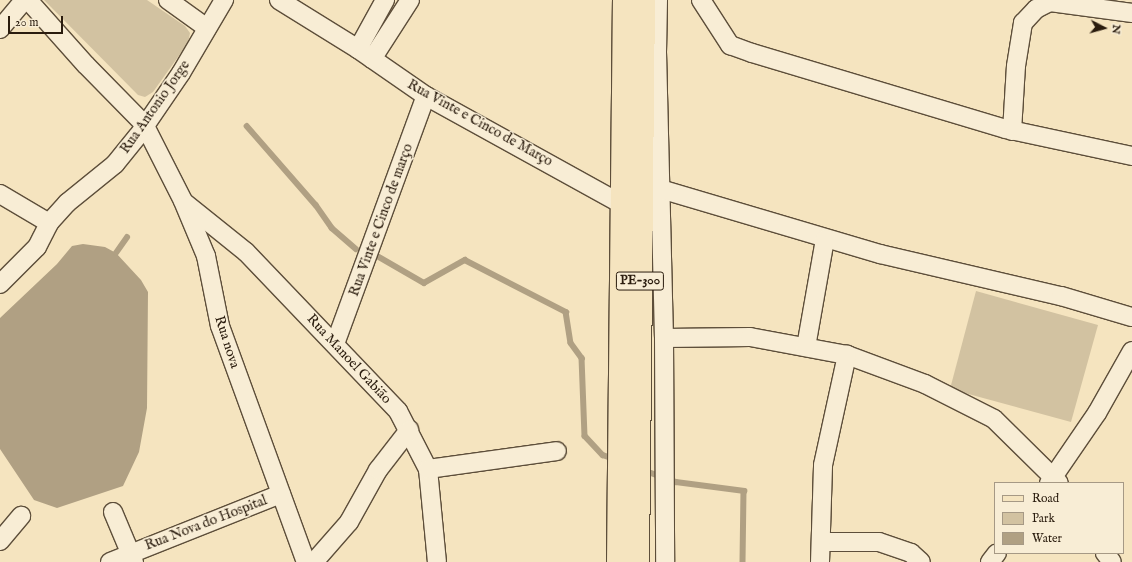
<!DOCTYPE html>
<meta charset="utf-8">
<style>
body{margin:0}
#map{position:relative;width:1132px;height:562px;overflow:hidden;background:#f5e4bf;font-family:"IM FELL English",serif}
div>[style]{position:absolute}
.green>*{inset:0;background:#d2c2a1}
.water>*{inset:0;background:#b0a083}
.stream>*{height:5.5px;margin:-2.75px;padding:0 2.75px;transform-origin:2.75px;border-radius:2.75px;background:#b0a083}
.roads{filter:drop-shadow(1px 0 #5d4e3a) drop-shadow(-1px 0 #5d4e3a) drop-shadow(0 1px #5d4e3a) drop-shadow(0 -1px #5d4e3a)}
.minor>*{height:18px;margin:-9px;padding:0 9px;transform-origin:9px;border-radius:9px;background:#f8edd5}
.primary>*{height:22px;margin:-11px;padding:0 11px;transform-origin:11px;border-radius:11px;background:#f5e4bf}
span{translate:-50% -50%;white-space:nowrap;text-align:center;line-height:1.15;-webkit-text-stroke:3px #f8edd5;paint-order:stroke}
.shield-label span{padding:1px 3px;background:#f8edd5;border:1px solid;border-radius:3px;-webkit-text-stroke-width:0}
.shield-label{font-size:13px;color:#2a1c0e;font-weight:700}
.street-label{font-size:14px;color:#2a1c0e}
.legend{position:absolute;left:994px;top:482px;width:130px;height:72px;box-sizing:border-box;background:#f8edd5;border:1px solid #a69985;margin:0;padding:5px 7px;list-style:none;font-size:12px;color:#2a1c0e}
.legend li{display:flex;align-items:center;gap:8px;height:20px}
.legend b{width:20px;border:1px solid #a69985}
.north{position:absolute;left:1084px;top:8px;width:40px;height:40px;-webkit-text-stroke:3px #f8edd5;paint-order:stroke;rotate:96deg;font-size:11px;font-weight:700;line-height:16px;text-align:center;color:#2a1c0e}
.north::after{content:'';display:block;margin:auto;width:14px;height:18px;background:#2a1c0e;clip-path:polygon(50% 0,100% 100%,50% 72%,0 100%)}
.scale{position:absolute;left:8px;top:16px;width:55px;height:18px;box-sizing:border-box;border:2px solid #2a1c0e;border-top:0;padding-left:5px;font-size:12px;line-height:14px;white-space:nowrap;color:#2a1c0e;-webkit-text-stroke:3px #f8edd5;paint-order:stroke}
</style>
<div id="map">
<div class="green">
<i style="clip-path:polygon(44px 0,147px 0,185px 26px,190px 33px,188px 43px,153px 92px,145px 97px,138px 95px)"></i>
<i style="clip-path:polygon(976px 291px,1098px 325px,1071px 422px,950px 389px)"></i>
</div>
<div class="water">
<i style="clip-path:polygon(83px 244px,105px 247px,116px 253px,141px 280px,148px 292px,147px 408px,139px 452px,123px 486px,57px 508px,34px 500px,0 449px,0 318px,57px 264px,72px 246px)"></i>
</div>
<div class="stream">
<i style="left:247px;top:126px;width:105px;rotate:48.9deg"></i>
<i style="left:316px;top:205px;width:28px;rotate:55deg"></i>
<i style="left:332px;top:228px;width:32px;rotate:41deg"></i>
<i style="left:116px;top:253px;width:19px;rotate:-55deg"></i>
<i style="left:379px;top:257px;width:52px;rotate:30deg"></i>
<i style="left:424px;top:283px;width:47px;rotate:-29.3deg"></i>
<i style="left:465px;top:260px;width:114px;rotate:27.2deg"></i>
<i style="left:566px;top:312px;width:31px;rotate:81deg"></i>
<i style="left:571px;top:343px;width:19px;rotate:54deg"></i>
<i style="left:582px;top:358px;width:78px;rotate:87.8deg"></i>
<i style="left:585px;top:436px;width:26px;rotate:47deg"></i>
<i style="left:603px;top:455px;width:12px;rotate:20deg"></i>
<i style="left:643px;top:470px;width:35px;rotate:20deg"></i>
<i style="left:676px;top:482px;width:69px;rotate:7.5deg"></i>
<i style="left:744px;top:491px;width:71px;rotate:90.8deg"></i>
</div>
<div class="roads">
<div class="minor">
<i style="left:28px;top:0;width:87px;rotate:48.3deg"></i>
<i style="left:86px;top:65px;width:83px;rotate:45.5deg"></i>
<i style="left:144px;top:124px;width:86px;rotate:63.1deg"></i>
<i style="left:183px;top:201px;width:60px;rotate:67.3deg"></i>
<i style="left:206px;top:256px;width:71px;rotate:78.7deg"></i>
<i style="left:220px;top:326px;width:251px;rotate:70deg"></i>
<i style="left:168px;top:0;width:48px;rotate:35.7deg"></i>
<i style="left:279px;top:0;width:93px;rotate:31.8deg"></i>
<i style="left:358px;top:49px;width:83px;rotate:34.7deg"></i>
<i style="left:426px;top:96px;width:224px;rotate:28.9deg"></i>
<i style="left:622px;top:204px;width:12px"></i>
<i style="left:658px;top:0;width:52px;rotate:91.1deg"></i>
<i style="left:657px;top:52px;width:286px;rotate:88.6deg"></i>
<i style="left:664px;top:338px;width:224px;rotate:89.7deg"></i>
<i style="left:701px;top:0;width:54px;rotate:57.2deg"></i>
<i style="left:730px;top:45px;width:23px;rotate:20deg"></i>
<i style="left:752px;top:53px;width:265px;rotate:16.7deg"></i>
<i style="left:1006px;top:129px;width:129px;rotate:12.1deg"></i>
<i style="left:0;top:29px;width:38px;rotate:-50deg"></i>
<i style="left:358px;top:49px;width:56px;rotate:-61.1deg"></i>
<i style="left:372px;top:59px;width:70px;rotate:-57.2deg"></i>
<i style="left:1012px;top:131px;width:65px;rotate:-86.5deg"></i>
<i style="left:1016px;top:66px;width:44px;rotate:-80.8deg"></i>
<i style="left:1023px;top:23px;width:19px;rotate:-47deg"></i>
<i style="left:1036px;top:9px;width:16px;rotate:-27deg"></i>
<i style="left:1050px;top:2px;width:83px;rotate:7.6deg"></i>
<i style="left:650px;top:186px;width:240px;rotate:16.5deg"></i>
<i style="left:880px;top:254px;width:186px;rotate:13.1deg"></i>
<i style="left:1061px;top:296px;width:74px;rotate:16.5deg"></i>
<i style="left:0;top:194px;width:57px;rotate:30.6deg"></i>
<i style="left:49px;top:223px;width:27px;rotate:-48deg"></i>
<i style="left:67px;top:203px;width:62px;rotate:-39.1deg"></i>
<i style="left:115px;top:164px;width:36px;rotate:-51deg"></i>
<i style="left:138px;top:136px;width:76px;rotate:-55.7deg"></i>
<i style="left:181px;top:73px;width:85px;rotate:-59.5deg"></i>
<i style="left:185px;top:203px;width:78px;rotate:38.8deg"></i>
<i style="left:246px;top:252px;width:220px;rotate:46.3deg"></i>
<i style="left:398px;top:411px;width:65px;rotate:62.7deg"></i>
<i style="left:428px;top:469px;width:93px;rotate:84.5deg"></i>
<i style="left:0;top:284px;width:52px;rotate:-45deg"></i>
<i style="left:37px;top:247px;width:27px;rotate:-63deg"></i>
<i style="left:664px;top:338px;width:86px;rotate:-0.7deg"></i>
<i style="left:750px;top:337px;width:99px;rotate:10.5deg"></i>
<i style="left:847px;top:355px;width:83px;rotate:20.4deg"></i>
<i style="left:925px;top:384px;width:77px;rotate:26.9deg"></i>
<i style="left:994px;top:419px;width:91px;rotate:44.6deg"></i>
<i style="left:335px;top:344px;width:264px;rotate:-69.9deg"></i>
<i style="left:806px;top:347px;width:110px;rotate:-80deg"></i>
<i style="left:428px;top:469px;width:130px;rotate:-7.9deg"></i>
<i style="left:1049px;top:483px;width:85px;rotate:-55.6deg"></i>
<i style="left:1097px;top:413px;width:71px;rotate:-60.6deg"></i>
<i style="left:113px;top:512px;width:54px;rotate:67.2deg"></i>
<i style="left:0;top:541px;width:33px;rotate:-50deg"></i>
<i style="left:821px;top:542px;width:58px"></i>
<i style="left:879px;top:542px;width:34px;rotate:19deg"></i>
<i style="left:911px;top:553px;width:13px;rotate:42deg"></i>
<i style="left:1105px;top:553px;width:11px;rotate:52deg"></i>
<i style="left:110px;top:562px;width:184px;rotate:-21.7deg"></i>
<i style="left:314px;top:562px;width:53px;rotate:-48.8deg"></i>
<i style="left:349px;top:522px;width:60px;rotate:-60.9deg"></i>
<i style="left:378px;top:470px;width:51px;rotate:-52.2deg"></i>
<i style="left:820px;top:562px;width:97px;rotate:-88.2deg"></i>
<i style="left:823px;top:465px;width:113px;rotate:-77.7deg"></i>
<i style="left:990px;top:562px;width:11px;rotate:-52deg"></i>
</div>
<div class="primary">
<i style="left:618px;top:562px;width:562px;rotate:-89.39deg"></i>
<i style="left:638px;top:562px;width:562px;rotate:-89.39deg"></i>
</div>
</div>
<div class="shield-label">
<span style="left:640px;top:281px">PE-300</span>
</div>
<div class="street-label">
<span style="left:155px;top:107px;rotate:-55deg">Rua Antonio Jorge</span>
<span style="left:480px;top:123px;rotate:29deg">Rua Vinte e Cinco de Março</span>
<span style="left:381px;top:220px;rotate:-70deg">Rua Vinte e Cinco de março</span>
<span style="left:227px;top:342px;rotate:72deg">Rua nova</span>
<span style="left:349px;top:359px;rotate:47deg">Rua Manoel Gabião</span>
<span style="left:206px;top:523px;rotate:-21deg">Rua Nova do Hospital</span>
</div>
<ul class="legend">
<li><b style="height:5px;background:#f5e4bf"></b>Road</li>
<li><b style="height:11px;background:#d2c2a1"></b>Park</li>
<li><b style="height:11px;background:#b0a083"></b>Water</li>
</ul>
<div class="north">N</div>
<div class="scale">20 m</div>
</div>
